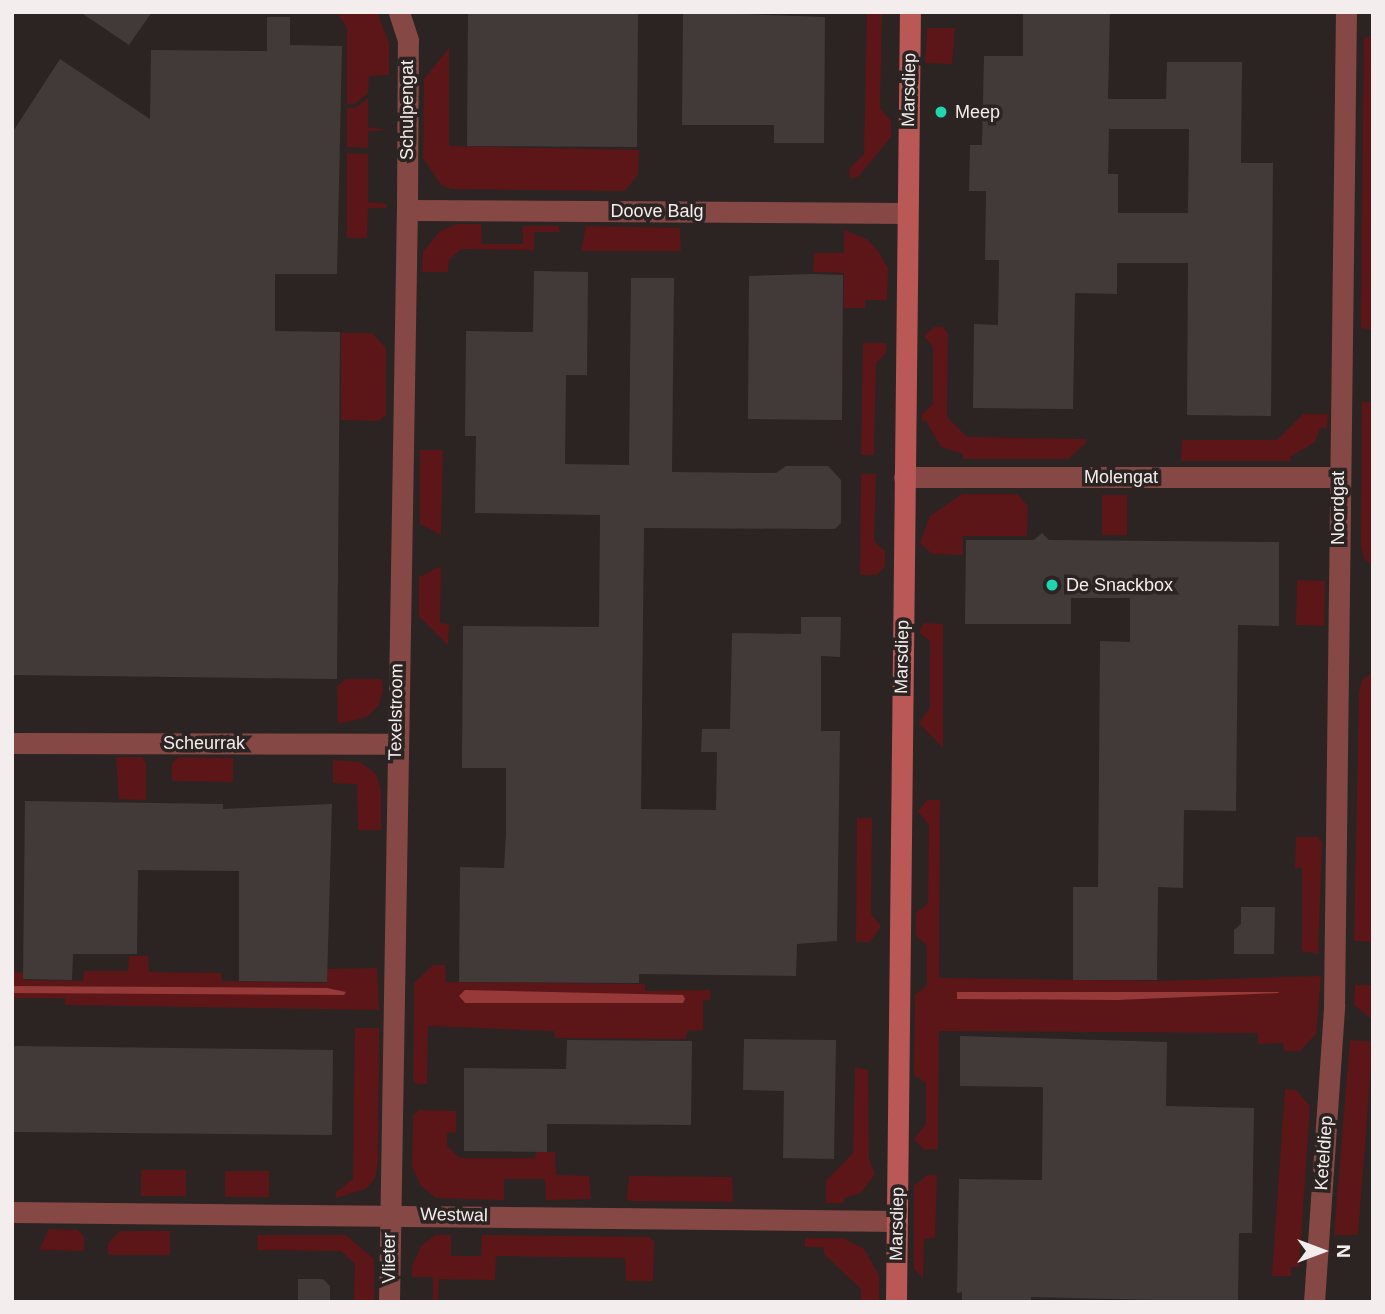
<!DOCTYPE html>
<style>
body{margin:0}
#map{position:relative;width:1385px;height:1314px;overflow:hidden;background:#2b2423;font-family:Helvetica,sans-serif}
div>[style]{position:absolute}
.green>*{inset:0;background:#5c1618}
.water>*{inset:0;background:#973938}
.building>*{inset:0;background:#423a39}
.street>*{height:21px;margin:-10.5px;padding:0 10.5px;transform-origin:10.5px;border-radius:10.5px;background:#854845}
.secondary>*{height:21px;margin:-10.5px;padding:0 10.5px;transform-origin:10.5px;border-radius:10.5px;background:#ba5855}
.dots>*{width:19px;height:19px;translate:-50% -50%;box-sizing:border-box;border:4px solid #2b2423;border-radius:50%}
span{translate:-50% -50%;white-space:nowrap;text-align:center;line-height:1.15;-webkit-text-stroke:7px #2b2423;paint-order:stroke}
.street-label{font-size:18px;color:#f3eeed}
.poi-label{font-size:18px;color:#f3eeed}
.left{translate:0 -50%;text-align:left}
.frame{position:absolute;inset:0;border:14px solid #f3eeed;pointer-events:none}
.north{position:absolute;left:1287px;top:1216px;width:70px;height:70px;-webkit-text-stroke:5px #2b2423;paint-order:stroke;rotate:90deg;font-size:19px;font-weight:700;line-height:28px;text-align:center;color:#f3eeed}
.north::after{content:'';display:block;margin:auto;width:24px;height:32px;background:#f3eeed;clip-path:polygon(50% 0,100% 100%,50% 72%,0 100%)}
</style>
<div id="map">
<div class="green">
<i style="clip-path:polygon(337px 12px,377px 12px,389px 43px,389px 75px,369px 76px,368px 93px,355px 104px,347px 104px,347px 28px)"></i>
<i style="clip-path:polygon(867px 12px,882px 12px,880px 108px,891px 121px,891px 137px,858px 177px,850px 178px,849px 169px,864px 154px)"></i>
<i style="clip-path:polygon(927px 28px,955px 28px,952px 64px,925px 63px)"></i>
<i style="clip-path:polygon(1373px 35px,1373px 330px,1361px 328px,1364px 38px)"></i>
<i style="clip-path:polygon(449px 48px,449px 146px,639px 150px,638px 174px,625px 191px,451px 189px,441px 185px,423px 158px,424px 79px)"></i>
<i style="clip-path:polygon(368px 98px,368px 127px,388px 130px,368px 131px,368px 148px,347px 147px,347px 108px,357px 107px)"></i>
<i style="clip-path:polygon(347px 153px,368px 154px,368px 202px,387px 204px,386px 208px,368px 208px,367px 238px,347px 238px)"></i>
<i style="clip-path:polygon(481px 224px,482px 244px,523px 244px,523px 226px,558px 226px,560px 232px,534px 232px,534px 250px,461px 249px,449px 260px,448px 272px,422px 272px,423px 252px,440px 231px,457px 224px)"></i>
<i style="clip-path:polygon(586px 226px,680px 228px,681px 251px,581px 251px)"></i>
<i style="clip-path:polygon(844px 230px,867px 239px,878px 251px,888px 268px,887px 300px,865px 300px,865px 308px,844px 308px,844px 273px,813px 272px,814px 253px,844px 253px)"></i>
<i style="clip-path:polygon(934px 327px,943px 327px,948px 334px,947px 417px,967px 437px,1086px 439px,1086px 443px,1068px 459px,963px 459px,963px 454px,941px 447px,926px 421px,922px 421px,922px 414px,933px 404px,933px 347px,924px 336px)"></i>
<i style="clip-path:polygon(341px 333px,372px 333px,386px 348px,386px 415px,379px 421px,341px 420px)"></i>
<i style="clip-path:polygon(863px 343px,886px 343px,886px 353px,876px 363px,874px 455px,861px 455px)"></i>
<i style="clip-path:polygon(1362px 402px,1373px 402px,1373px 566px,1364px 559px,1361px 546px)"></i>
<i style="clip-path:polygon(1303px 414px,1328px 414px,1327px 428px,1320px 428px,1315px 442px,1290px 457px,1291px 461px,1181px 461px,1182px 440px,1277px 440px)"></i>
<i style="clip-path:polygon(420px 450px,443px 450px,441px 535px,420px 524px)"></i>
<i style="clip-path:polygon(861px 474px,876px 474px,874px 541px,885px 551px,885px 566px,877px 575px,860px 575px)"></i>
<i style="clip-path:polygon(962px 494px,1017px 494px,1028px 506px,1027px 536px,963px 536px,963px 555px,932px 554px,920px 543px,930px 516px)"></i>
<i style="clip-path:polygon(1102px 495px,1127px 495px,1127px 535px,1102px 535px)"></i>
<i style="clip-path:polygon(441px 566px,440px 623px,449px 624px,448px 645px,419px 616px,419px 577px)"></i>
<i style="clip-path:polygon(1297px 580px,1325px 581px,1324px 626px,1296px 625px)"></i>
<i style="clip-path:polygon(924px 623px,943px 624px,943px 748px,919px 723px,930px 707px,930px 642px,919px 632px)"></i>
<i style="clip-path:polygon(1373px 672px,1373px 942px,1354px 941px,1359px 692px,1362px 680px)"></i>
<i style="clip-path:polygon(346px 679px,382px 679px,383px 690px,379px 705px,367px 717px,338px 724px,337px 686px)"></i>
<i style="clip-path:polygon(116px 757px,142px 757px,146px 763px,146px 800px,119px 799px)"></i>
<i style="clip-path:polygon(179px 757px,233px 758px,233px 782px,172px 781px,172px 763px)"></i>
<i style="clip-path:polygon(333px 760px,360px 762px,376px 774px,381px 789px,381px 830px,358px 830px,357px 784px,333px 783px)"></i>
<i style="clip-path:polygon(evenodd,927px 800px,940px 800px,939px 978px,1157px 981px,1321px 976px,1316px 1034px,1300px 1051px,1284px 1051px,1283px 1043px,1258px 1044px,1258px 1033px,939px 1031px,938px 1149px,925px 1150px,914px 1139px,926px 1124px,926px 1083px,914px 1075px,915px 995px,927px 985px,927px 946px,916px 935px,916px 913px,928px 903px,929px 826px,918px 811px,927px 800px,1278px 992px,1118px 1000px,957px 993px,958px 992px,1278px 992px)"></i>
<i style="clip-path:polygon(857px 818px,872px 818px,871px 914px,881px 926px,870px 942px,856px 942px)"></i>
<i style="clip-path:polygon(1296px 837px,1318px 837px,1322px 843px,1318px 954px,1302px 951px,1302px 868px,1295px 868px)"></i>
<i style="clip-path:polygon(129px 956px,148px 956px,149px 972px,221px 973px,222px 981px,327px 983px,327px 969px,377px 968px,379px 1010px,65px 1005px,65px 998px,12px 998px,12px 993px,345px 989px,12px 986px,12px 971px,23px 973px,24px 980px,83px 981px,84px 971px,128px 971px)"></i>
<i style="clip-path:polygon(433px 965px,445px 965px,446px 982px,645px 984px,645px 991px,710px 990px,710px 1000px,703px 1000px,703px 1030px,687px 1031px,686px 1039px,555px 1038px,554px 1031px,428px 1026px,427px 1084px,417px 1084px,413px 1080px,414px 983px)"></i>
<i style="clip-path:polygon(1355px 985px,1373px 985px,1373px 1020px,1354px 1005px)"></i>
<i style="clip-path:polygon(355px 1028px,379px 1028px,378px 1162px,375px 1178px,366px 1189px,336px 1198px,336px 1192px,353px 1179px)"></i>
<i style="clip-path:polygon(1350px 1040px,1373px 1042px,1358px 1235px,1334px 1235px)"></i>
<i style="clip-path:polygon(855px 1067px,868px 1070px,869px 1160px,875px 1174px,861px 1193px,844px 1198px,844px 1203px,826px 1203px,826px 1181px,853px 1153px)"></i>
<i style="clip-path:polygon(1285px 1089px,1296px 1090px,1310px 1106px,1299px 1267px,1291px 1267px,1291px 1276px,1272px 1276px)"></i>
<i style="clip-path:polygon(419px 1110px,456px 1111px,456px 1132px,447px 1133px,447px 1146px,459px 1158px,535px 1158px,536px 1152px,555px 1152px,556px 1175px,589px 1176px,591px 1199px,546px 1200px,545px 1179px,504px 1179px,504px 1200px,436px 1198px,421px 1186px,412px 1167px,413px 1116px)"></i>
<i style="clip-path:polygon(141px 1170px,186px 1170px,186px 1196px,141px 1196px)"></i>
<i style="clip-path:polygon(225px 1171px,269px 1171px,269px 1197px,225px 1197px)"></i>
<i style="clip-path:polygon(927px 1175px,937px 1175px,935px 1238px,924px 1239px,923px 1278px,914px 1268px,914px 1186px)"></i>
<i style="clip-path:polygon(629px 1176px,732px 1177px,733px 1202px,630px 1201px,627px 1198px)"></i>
<i style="clip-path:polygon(49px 1229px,78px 1230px,84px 1237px,84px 1251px,39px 1250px)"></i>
<i style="clip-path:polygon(120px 1231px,170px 1231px,170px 1255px,108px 1255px,108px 1243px)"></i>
<i style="clip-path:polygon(257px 1235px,346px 1235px,374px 1259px,374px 1302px,354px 1302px,355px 1264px,341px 1251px,258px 1250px)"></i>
<i style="clip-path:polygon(436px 1235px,451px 1235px,451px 1256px,481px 1256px,482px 1235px,649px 1237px,654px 1241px,653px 1281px,626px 1281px,625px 1258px,496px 1256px,495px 1280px,439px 1279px,438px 1302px,433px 1302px,433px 1277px,412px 1277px,412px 1265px,422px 1245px)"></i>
<i style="clip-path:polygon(805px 1238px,843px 1238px,864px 1249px,879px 1275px,879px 1302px,861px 1302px,861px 1289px,824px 1254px,824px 1247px,805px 1247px)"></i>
</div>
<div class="water">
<i style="clip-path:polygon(12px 986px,327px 988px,346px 992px,344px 995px,12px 993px)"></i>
<i style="clip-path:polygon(465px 990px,683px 995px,685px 999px,683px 1003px,465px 1003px,459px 996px)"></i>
<i style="clip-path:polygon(957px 992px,1278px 992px,1279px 993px,1118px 1000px,957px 999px)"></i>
</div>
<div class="building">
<i style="clip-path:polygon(80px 12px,152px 12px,129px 45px)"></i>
<i style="clip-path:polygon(468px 12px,638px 12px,637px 147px,467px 146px)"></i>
<i style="clip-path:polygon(683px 12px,825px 17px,824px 143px,774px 143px,774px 125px,682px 125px)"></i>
<i style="clip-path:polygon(evenodd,1023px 12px,1110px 12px,1108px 99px,1166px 99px,1167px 62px,1242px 62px,1241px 163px,1273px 163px,1271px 416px,1187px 415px,1188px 263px,1117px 263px,1117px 294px,1075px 293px,1073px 409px,973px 408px,974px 324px,998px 325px,999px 260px,985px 260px,986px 191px,969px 191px,970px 145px,982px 145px,984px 56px,1023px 56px,1023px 12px,1109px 129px,1189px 129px,1188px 213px,1118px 213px,1118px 174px,1108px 174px,1109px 129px)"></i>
<i style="clip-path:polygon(267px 17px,290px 17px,290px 45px,342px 46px,337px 274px,275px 274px,275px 331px,340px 332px,337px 679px,12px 675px,12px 133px,60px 59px,150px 119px,151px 50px,267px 51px)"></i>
<i style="clip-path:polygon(534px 271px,588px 272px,587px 375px,566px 375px,565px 464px,629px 465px,631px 278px,674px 278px,672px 472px,776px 473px,786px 466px,828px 466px,841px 480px,841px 523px,835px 529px,644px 528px,641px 809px,716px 810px,717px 752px,701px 752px,702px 729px,730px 729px,732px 633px,801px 634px,801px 617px,841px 617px,840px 657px,821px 656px,821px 731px,840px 731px,837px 941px,797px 944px,796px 976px,639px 974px,639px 983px,459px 982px,460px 867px,504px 868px,506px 833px,506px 768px,462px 768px,463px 626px,599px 627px,600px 515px,475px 513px,476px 436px,465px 436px,466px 331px,533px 332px)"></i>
<i style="clip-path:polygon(812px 274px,843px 275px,842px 420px,748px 419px,749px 276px)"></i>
<i style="clip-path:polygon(1042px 533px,1049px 540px,1279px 542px,1279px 626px,1238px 625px,1236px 811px,1184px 810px,1183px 888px,1158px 887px,1157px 980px,1073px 980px,1073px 887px,1098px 887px,1100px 641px,1130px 642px,1130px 598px,1071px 598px,1071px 624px,965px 624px,966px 540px,1034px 540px)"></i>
<i style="clip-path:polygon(25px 801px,223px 804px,223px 809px,332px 804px,327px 982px,239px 981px,239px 871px,138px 870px,137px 954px,73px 954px,72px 980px,23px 979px)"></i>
<i style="clip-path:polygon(1241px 907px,1275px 907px,1274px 954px,1234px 954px,1234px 930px,1241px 924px)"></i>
<i style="clip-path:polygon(960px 1036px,1167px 1042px,1166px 1106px,1254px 1108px,1252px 1233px,1239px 1233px,1238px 1302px,1031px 1297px,1031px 1302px,962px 1302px,962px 1292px,957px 1293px,959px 1179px,1042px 1180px,1043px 1087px,960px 1086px)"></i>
<i style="clip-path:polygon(744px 1039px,836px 1040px,834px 1159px,783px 1158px,784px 1091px,743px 1090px)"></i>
<i style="clip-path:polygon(567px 1040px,692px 1041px,691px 1125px,547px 1124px,547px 1152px,464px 1151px,464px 1068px,566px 1069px)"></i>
<i style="clip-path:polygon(12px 1046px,333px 1050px,332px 1135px,12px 1132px)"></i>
<i style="clip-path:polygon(298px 1279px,323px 1279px,330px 1286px,330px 1302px,298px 1302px)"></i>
</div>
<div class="street">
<i style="left:407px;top:210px;width:500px;rotate:0.34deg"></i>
<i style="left:904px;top:477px;width:434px"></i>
<i style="left:12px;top:743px;width:383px;rotate:0.1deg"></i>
<i style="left:12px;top:1212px;width:885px;rotate:0.58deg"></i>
<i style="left:389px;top:1302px;width:1092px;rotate:-89.06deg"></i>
<i style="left:407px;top:210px;width:170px;rotate:-89.7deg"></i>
<i style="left:408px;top:40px;width:29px;rotate:-108deg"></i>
<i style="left:1314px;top:1302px;width:298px;rotate:-86.1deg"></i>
<i style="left:1334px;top:1005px;width:993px;rotate:-89.31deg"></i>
</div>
<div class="secondary">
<i style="left:896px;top:1302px;width:1290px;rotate:-89.38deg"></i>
</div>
<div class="dots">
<i style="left:941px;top:112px;background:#21d5b0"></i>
<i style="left:1052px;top:585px;background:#21d5b0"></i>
</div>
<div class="street-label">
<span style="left:909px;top:90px;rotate:-89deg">Marsdiep</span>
<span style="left:407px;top:110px;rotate:-90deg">Schulpengat</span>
<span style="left:657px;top:211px">Doove Balg</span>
<span style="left:1121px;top:477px">Molengat</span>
<span style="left:1338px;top:508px;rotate:-90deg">Noordgat</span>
<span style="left:902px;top:657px;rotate:-89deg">Marsdiep</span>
<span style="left:396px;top:712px;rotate:-89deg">Texelstroom</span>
<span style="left:204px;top:743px">Scheurrak</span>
<span style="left:1324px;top:1153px;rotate:-86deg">Keteldiep</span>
<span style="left:454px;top:1215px;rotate:1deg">Westwal</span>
<span style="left:897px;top:1224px;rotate:-89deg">Marsdiep</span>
<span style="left:389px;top:1258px;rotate:-90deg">Vlieter</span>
</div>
<div class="poi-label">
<span class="left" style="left:955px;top:112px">Meep</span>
<span class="left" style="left:1066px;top:585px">De Snackbox</span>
</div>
<div class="frame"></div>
<div class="north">N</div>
</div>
